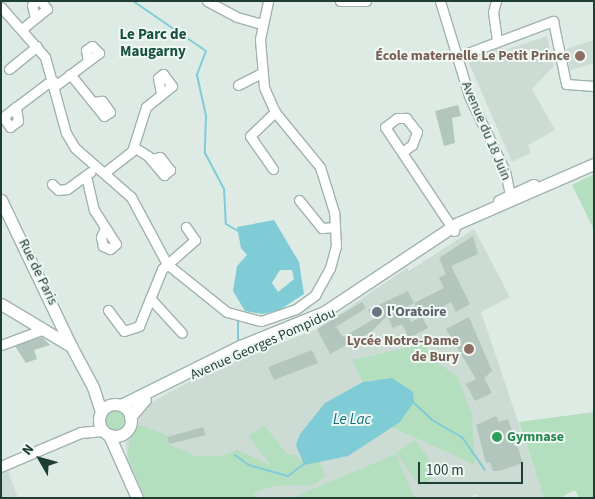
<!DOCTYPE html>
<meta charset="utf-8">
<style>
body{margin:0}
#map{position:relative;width:595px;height:499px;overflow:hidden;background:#deebe5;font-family:"Source Sans 3",sans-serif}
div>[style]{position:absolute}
.built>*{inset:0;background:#ccdbd4}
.green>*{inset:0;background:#b4dfbf}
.round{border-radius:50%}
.water>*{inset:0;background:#7fccd7}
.stream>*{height:2px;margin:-1px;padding:0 1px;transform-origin:1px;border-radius:1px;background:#7fccd7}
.building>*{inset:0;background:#b3c6be}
.roads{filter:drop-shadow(1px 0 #a1b3ac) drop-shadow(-1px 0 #a1b3ac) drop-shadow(0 1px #a1b3ac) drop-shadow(0 -1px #a1b3ac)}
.minor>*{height:9px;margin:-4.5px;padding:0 4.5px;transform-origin:4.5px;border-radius:4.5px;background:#fff}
.tertiary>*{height:10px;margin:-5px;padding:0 5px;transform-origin:5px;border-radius:5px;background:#fff}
.secondary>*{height:11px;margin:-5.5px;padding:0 5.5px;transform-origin:5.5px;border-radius:5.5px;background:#fff}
.secondary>.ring{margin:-5.5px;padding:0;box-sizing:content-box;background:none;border:11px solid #fff;border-radius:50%}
.dots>*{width:14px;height:14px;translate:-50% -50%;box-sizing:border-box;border:2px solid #eff8f3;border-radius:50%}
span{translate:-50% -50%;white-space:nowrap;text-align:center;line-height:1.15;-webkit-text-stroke:4px #eff8f3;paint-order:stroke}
.education-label{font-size:14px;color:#785e54;font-weight:700}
.right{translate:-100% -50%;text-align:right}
.street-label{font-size:14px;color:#1e3d33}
.worship-label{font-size:14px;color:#5b616d;font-weight:700}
.left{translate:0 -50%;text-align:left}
.leisure-label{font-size:14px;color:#27864d;font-weight:700}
.neighbourhood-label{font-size:15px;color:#185041;font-weight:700}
.water-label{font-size:15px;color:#126f7e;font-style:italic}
.frame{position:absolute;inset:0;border:2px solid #1e3d33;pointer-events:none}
.north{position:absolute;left:15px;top:434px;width:50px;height:50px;-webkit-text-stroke:4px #eff8f3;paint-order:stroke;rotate:308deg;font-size:14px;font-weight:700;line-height:20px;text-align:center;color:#1e3d33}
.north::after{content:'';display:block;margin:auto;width:18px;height:22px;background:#1e3d33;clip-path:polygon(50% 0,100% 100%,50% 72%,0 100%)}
.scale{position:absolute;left:418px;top:462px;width:105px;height:22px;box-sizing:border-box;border:2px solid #1e3d33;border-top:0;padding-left:6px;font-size:15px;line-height:18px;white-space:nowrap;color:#1e3d33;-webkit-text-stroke:4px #eff8f3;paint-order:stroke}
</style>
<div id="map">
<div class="built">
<i style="clip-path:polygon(547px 36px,554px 66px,532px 89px,555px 130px,528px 145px,531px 153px,512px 162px,469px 63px,498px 48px,508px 49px)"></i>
<i style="clip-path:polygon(594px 40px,594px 63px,570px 70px,566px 49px)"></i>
<i style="clip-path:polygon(474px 229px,510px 297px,481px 312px,544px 498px,480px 498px,475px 494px,470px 498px,144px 498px,127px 458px,126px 443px,136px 430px,142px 407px,209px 371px,317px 329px,407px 268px,409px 271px)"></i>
<i style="clip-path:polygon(8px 471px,18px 498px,1px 498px,1px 474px)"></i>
</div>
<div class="green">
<i style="clip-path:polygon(594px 174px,594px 230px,572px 185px)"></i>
<i style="clip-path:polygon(423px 344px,440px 365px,458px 377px,472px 416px,475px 465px,392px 427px,400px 422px,374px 379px,363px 382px,352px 360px)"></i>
<i class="round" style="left:103px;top:408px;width:22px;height:22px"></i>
<i style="clip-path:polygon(594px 412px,594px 498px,579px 498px,575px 490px,560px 498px,544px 498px,519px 422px)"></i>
<i style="clip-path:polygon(139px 425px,166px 435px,169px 445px,196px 456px,219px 456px,238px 450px,271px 466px,249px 436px,264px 425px,287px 454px,296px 455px,304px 466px,319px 461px,325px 476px,314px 485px,274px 486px,256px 492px,252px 498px,145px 498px,128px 458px,129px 441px)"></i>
<i style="clip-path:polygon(415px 440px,439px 473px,420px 486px,396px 453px)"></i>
<i style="clip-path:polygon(396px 454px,414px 498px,301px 498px,299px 495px)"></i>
</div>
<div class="water">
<i style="clip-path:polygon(evenodd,274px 220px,299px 262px,304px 294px,278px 311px,262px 314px,245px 311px,233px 291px,237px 266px,247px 255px,241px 248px,237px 227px,274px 220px,280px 270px,292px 270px,294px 279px,278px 292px,272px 283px,280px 270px)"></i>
<i style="clip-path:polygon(392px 378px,413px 392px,414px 402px,400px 422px,348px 456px,304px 465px,296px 445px,300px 434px,325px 403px,363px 382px)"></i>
</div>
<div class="stream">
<i style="left:133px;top:1px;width:88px;rotate:34.4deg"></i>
<i style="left:206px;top:51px;width:26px;rotate:111deg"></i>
<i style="left:197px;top:75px;width:42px;rotate:77.6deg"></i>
<i style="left:206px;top:116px;width:37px;rotate:92deg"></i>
<i style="left:205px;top:153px;width:41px;rotate:62.2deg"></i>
<i style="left:224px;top:189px;width:35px;rotate:87deg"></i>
<i style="left:226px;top:224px;width:16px;rotate:30deg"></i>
<i style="left:238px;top:342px;width:21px;rotate:-90deg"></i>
<i style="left:413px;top:402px;width:26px;rotate:43deg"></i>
<i style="left:432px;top:420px;width:34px;rotate:30deg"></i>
<i style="left:462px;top:437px;width:40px;rotate:55.1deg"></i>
<i style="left:235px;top:455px;width:17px;rotate:36deg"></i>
<i style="left:249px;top:465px;width:41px;rotate:15.8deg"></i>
<i style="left:288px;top:476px;width:20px;rotate:-37deg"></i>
</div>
<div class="building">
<i style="clip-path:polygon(458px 105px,461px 116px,452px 118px,455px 143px,444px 146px,435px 111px)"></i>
<i style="clip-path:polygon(473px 236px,478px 254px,451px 266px,470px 304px,456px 312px,451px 302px,422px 317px,414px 303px,444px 288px,439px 278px,446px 274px,439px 258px)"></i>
<i style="clip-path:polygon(408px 291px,414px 303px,404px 308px,411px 322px,422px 317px,428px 328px,409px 338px,402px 324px,393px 328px,387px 316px,371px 332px,330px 354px,317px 329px,362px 302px,366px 308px,336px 327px,343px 337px,374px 319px,368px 310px)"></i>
<i style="clip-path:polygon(469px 317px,492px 371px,484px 378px,492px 393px,475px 401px,466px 384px,476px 379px,446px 329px)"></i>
<i style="clip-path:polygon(42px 337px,50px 345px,34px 350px,37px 359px,26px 363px,15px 346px)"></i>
<i style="clip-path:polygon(312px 350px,318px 363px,274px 380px,268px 367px)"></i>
<i style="clip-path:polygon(496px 416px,499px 422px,508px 419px,523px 463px,499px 471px,493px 471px,490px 462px,486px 463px,476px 425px)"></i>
<i style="clip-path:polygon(203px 427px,206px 435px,169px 444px,167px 437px)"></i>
</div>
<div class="roads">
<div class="minor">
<i style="left:207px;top:1px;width:34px;rotate:28deg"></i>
<i style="left:237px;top:17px;width:26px;rotate:16deg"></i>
<i style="left:340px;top:1px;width:26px"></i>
<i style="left:440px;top:1px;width:99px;rotate:73deg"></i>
<i style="left:469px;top:96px;width:83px;rotate:64.4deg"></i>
<i style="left:505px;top:171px;width:30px;rotate:78deg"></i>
<i style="left:496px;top:1px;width:11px;rotate:105deg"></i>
<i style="left:493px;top:12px;width:28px;rotate:82deg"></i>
<i style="left:1px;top:7px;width:67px;rotate:48.7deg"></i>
<i style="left:45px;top:57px;width:79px;rotate:74.6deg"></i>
<i style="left:66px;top:133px;width:17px;rotate:59deg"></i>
<i style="left:75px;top:148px;width:74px;rotate:41.2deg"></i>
<i style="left:131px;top:197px;width:76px;rotate:61.8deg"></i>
<i style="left:167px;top:264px;width:77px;rotate:38.7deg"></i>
<i style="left:227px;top:312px;width:35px;rotate:15deg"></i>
<i style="left:261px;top:321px;width:37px;rotate:-19deg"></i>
<i style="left:296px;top:309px;width:24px;rotate:-36deg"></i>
<i style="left:315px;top:295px;width:31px;rotate:-61deg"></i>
<i style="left:330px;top:268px;width:23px;rotate:-75deg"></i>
<i style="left:336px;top:246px;width:34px;rotate:-93deg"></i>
<i style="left:334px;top:212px;width:47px;rotate:-107.3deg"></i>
<i style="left:320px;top:167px;width:71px;rotate:-129.3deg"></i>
<i style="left:275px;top:112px;width:27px;rotate:-114deg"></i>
<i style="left:264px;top:87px;width:48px;rotate:-94.8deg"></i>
<i style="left:260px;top:39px;width:39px;rotate:-78deg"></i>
<i style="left:35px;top:18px;width:13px;rotate:-103deg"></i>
<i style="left:32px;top:5px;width:6px;rotate:-39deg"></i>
<i style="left:22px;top:29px;width:32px;rotate:-39deg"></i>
<i style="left:47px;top:9px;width:10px;rotate:-127deg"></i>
<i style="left:457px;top:57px;width:103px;rotate:-20.6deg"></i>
<i style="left:553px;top:21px;width:64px;rotate:78.3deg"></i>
<i style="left:566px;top:84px;width:28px;rotate:4deg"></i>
<i style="left:9px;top:69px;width:36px;rotate:-39deg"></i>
<i style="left:70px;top:74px;width:54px;rotate:51deg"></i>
<i style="left:104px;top:116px;width:7px;rotate:-34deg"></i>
<i style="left:110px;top:112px;width:14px;rotate:-126deg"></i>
<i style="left:102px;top:101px;width:9px;rotate:174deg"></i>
<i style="left:238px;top:85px;width:27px;rotate:-27deg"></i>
<i style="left:55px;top:86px;width:55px;rotate:-36.9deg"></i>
<i style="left:99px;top:53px;width:10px;rotate:-135deg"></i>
<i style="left:92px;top:46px;width:7px;rotate:146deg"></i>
<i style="left:86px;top:50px;width:11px;rotate:80deg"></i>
<i style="left:16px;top:107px;width:14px;rotate:82deg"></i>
<i style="left:18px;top:121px;width:10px;rotate:143deg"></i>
<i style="left:10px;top:127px;width:12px;rotate:-125deg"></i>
<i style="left:3px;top:117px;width:16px;rotate:-38deg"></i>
<i style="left:16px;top:107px;width:39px;rotate:-37deg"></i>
<i style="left:47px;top:84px;width:7px;rotate:-27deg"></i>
<i style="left:134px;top:147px;width:17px;rotate:33deg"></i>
<i style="left:148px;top:156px;width:25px;rotate:50deg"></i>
<i style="left:164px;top:175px;width:8px;rotate:-40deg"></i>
<i style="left:170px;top:170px;width:16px;rotate:-128deg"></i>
<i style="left:160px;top:157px;width:9px;rotate:167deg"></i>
<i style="left:402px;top:152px;width:12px;rotate:-35deg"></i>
<i style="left:412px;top:145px;width:14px;rotate:-69deg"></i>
<i style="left:417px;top:132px;width:18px;rotate:-128deg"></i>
<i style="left:406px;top:118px;width:9px;rotate:180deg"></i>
<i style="left:397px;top:118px;width:15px;rotate:143deg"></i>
<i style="left:385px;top:127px;width:125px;rotate:56.4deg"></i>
<i style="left:273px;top:169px;width:40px;rotate:-124.9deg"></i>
<i style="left:250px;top:136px;width:35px;rotate:-44deg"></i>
<i style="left:104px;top:173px;width:36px;rotate:-38deg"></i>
<i style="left:132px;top:151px;width:46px;rotate:-72.3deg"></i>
<i style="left:146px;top:107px;width:33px;rotate:-39deg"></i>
<i style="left:172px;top:86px;width:15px;rotate:-127deg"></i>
<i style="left:163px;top:74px;width:6px;rotate:141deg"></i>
<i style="left:158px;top:78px;width:16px;rotate:79deg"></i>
<i style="left:86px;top:176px;width:35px;rotate:77deg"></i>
<i style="left:94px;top:210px;width:40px;rotate:57.1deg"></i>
<i style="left:116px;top:244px;width:8px;rotate:140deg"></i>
<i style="left:110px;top:249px;width:8px;rotate:-157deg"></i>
<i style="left:103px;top:246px;width:9px;rotate:-103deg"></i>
<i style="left:101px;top:237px;width:10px;rotate:-66deg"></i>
<i style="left:52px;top:184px;width:8px;rotate:45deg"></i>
<i style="left:58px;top:190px;width:9px;rotate:-6deg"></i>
<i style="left:67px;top:189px;width:29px;rotate:-36deg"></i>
<i style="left:299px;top:200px;width:36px;rotate:51deg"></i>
<i style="left:322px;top:228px;width:13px;rotate:-4deg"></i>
<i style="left:150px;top:298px;width:47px;rotate:47.6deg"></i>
<i style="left:108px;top:310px;width:26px;rotate:53deg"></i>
<i style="left:124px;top:331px;width:16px;rotate:-18deg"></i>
<i style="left:139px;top:326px;width:61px;rotate:-68deg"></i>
<i style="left:162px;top:269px;width:44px;rotate:-41.3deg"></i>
<i style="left:195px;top:240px;width:16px;rotate:-125deg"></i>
<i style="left:1px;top:345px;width:46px;rotate:-20.4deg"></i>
</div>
<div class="tertiary">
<i style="left:1px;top:467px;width:87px;rotate:-23deg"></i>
<i style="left:81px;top:433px;width:22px;rotate:-5deg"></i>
</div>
<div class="secondary">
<i style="left:1px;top:200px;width:162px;rotate:64.4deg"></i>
<i style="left:499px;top:201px;width:38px;rotate:-25deg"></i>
<i style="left:1px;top:304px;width:82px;rotate:31deg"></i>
<i style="left:71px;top:346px;width:47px;rotate:61.8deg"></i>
<i style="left:93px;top:387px;width:26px;rotate:72deg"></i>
<i class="ring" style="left:99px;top:404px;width:21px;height:21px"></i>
<i style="left:121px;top:405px;width:133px;rotate:-26.4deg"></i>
<i style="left:240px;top:346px;width:91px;rotate:-22deg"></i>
<i style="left:324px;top:312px;width:161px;rotate:-33.6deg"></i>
<i style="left:458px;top:223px;width:148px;rotate:-23.5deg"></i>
<i style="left:130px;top:417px;width:23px;rotate:-50deg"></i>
<i style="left:109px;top:435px;width:69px;rotate:66deg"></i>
</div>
</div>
<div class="dots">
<i style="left:580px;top:56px;background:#8d6e63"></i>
<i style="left:377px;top:312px;background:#6b7280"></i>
<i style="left:469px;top:349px;background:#8d6e63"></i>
<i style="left:497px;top:437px;background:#2e9e5b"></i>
</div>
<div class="education-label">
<span class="right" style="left:570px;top:56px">École maternelle Le Petit Prince</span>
<span class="right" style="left:459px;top:349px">Lycée Notre-Dame<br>de Bury</span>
</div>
<div class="street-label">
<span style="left:486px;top:131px;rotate:67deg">Avenue du 18 Juin</span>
<span style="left:38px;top:272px;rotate:64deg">Rue de Paris</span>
<span style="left:263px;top:344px;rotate:-24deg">Avenue Georges Pompidou</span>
</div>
<div class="worship-label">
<span class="left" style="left:387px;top:312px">l'Oratoire</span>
</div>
<div class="leisure-label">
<span class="left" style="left:507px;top:437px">Gymnase</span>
</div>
<div class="neighbourhood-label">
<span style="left:153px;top:43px">Le Parc de<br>Maugarny</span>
</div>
<div class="water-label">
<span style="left:352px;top:420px">Le Lac</span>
</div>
<div class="frame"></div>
<div class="north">N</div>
<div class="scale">100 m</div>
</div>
